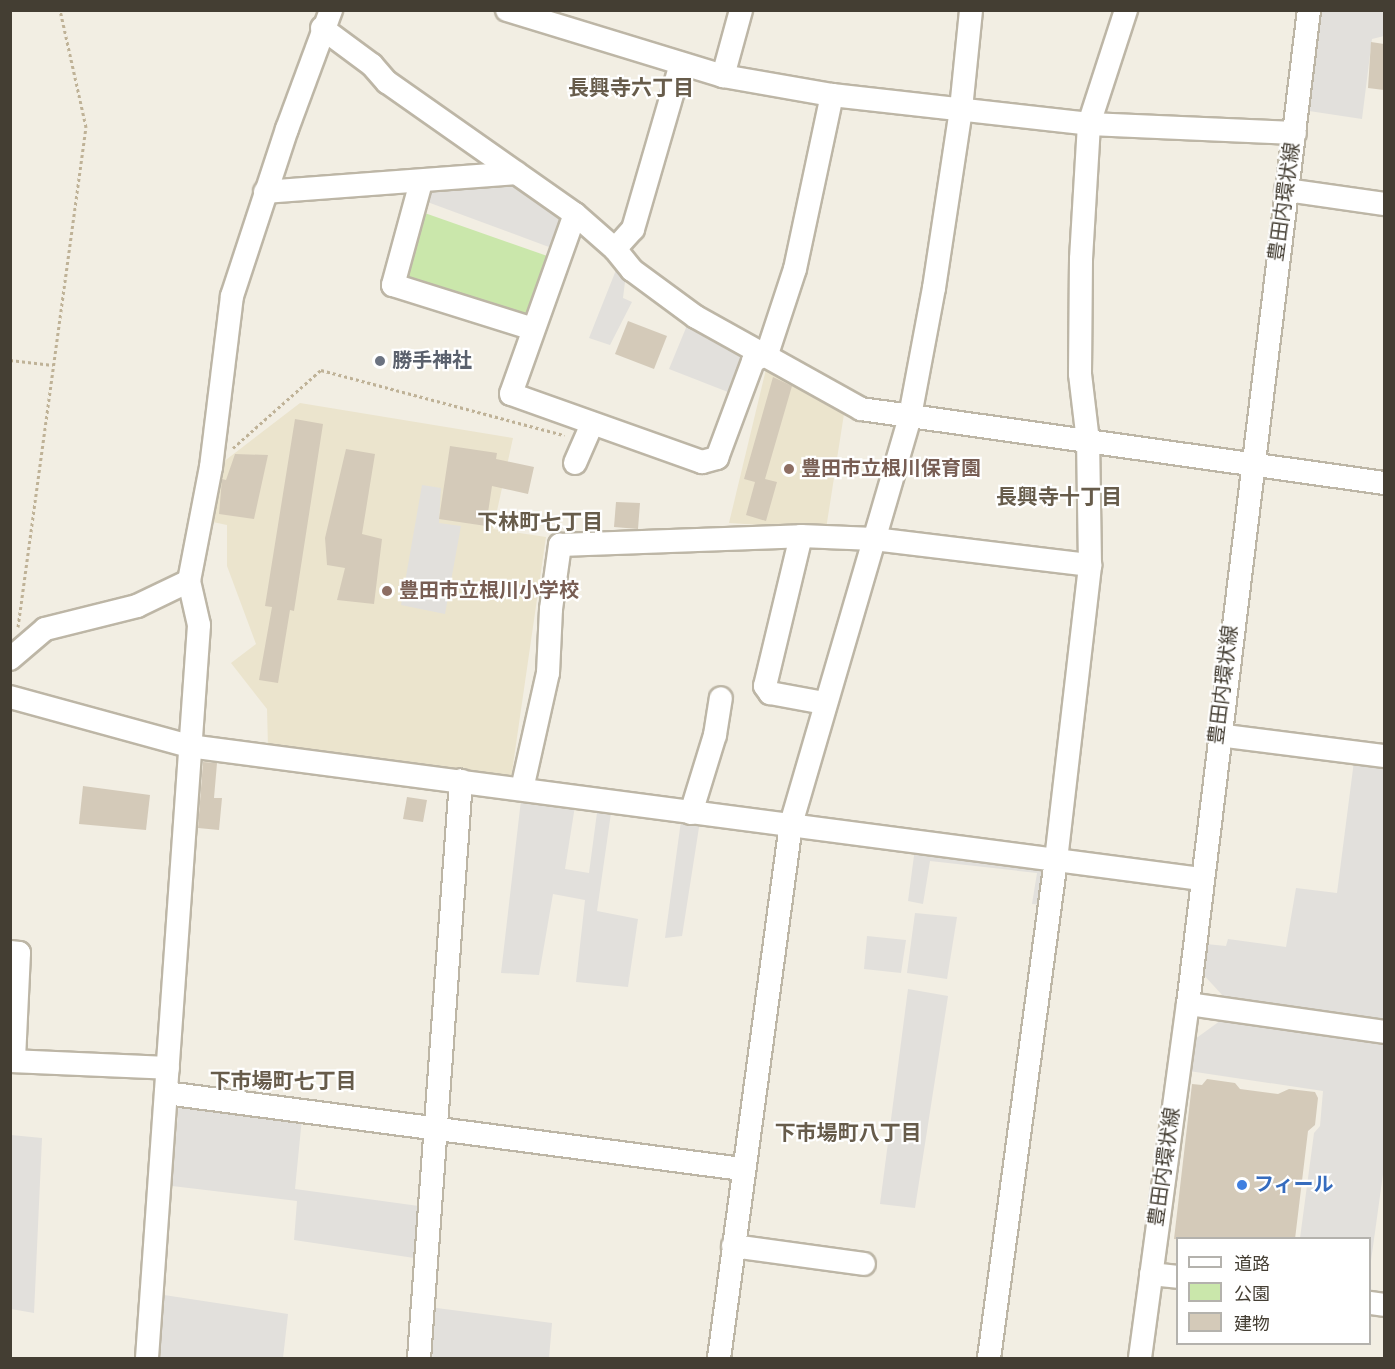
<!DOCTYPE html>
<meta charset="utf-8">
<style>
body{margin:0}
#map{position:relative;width:1395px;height:1369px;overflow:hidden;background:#f2eee3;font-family:"Sofia Sans Condensed","Noto Sans JP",sans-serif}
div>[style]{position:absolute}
.education>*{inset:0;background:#ebe4cd}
.green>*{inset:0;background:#cae7ab}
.parking>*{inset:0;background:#e2e0dc}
.building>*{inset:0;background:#d4cab9}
.path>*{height:3px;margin-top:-1.5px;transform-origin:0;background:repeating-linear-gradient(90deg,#bfb297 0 3px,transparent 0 6px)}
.roads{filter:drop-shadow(2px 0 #bdb6a6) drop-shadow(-2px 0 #bdb6a6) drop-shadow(0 2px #bdb6a6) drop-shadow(0 -2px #bdb6a6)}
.minor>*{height:22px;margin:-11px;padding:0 11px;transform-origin:11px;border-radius:11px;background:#fff}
.dots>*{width:16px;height:16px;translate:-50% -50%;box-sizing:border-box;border:3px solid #fff;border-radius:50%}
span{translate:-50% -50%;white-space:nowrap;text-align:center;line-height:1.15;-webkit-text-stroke:4.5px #fff;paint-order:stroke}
.street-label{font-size:20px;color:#443e33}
.worship-label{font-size:20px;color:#5b616d;font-weight:700}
.left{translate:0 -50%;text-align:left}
.education-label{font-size:20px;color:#785e54;font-weight:700}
.shop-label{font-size:20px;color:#366cbe;font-weight:700}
.neighbourhood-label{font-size:21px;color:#675c4b;font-weight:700}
.frame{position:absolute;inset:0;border:12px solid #443e33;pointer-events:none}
.legend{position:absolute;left:1176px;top:1237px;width:195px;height:108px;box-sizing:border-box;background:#fff;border:2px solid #b4b2ad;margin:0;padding:8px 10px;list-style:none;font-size:18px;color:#443e33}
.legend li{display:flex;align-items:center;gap:12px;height:30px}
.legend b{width:30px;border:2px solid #b4b2ad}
</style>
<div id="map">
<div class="education">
<i style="clip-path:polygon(767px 365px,844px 414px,826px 529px,729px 523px)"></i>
<i style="clip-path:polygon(300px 403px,513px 438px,493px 529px,546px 537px,511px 779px,268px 747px,267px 709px,231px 663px,256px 644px,227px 566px,227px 525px,208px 521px,218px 466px)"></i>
</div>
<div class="green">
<i style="clip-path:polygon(419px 211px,553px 258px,532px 317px,405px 282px)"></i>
</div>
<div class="parking">
<i style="clip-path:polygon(1321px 11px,1384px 11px,1384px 36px,1372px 39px,1362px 119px,1309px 111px)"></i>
<i style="clip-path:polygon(513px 182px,565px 216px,557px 250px,422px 200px,426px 188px)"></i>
<i style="clip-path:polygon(616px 270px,626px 274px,623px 298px,632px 302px,610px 345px,589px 338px)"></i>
<i style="clip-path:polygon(688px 323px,750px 355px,733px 394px,669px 369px)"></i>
<i style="clip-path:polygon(422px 485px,441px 488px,439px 523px,461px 526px,445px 614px,401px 605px)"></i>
<i style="clip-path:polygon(1354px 761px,1384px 764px,1384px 1019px,1224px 997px,1201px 972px,1206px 944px,1226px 946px,1228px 939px,1286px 947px,1296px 888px,1337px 893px)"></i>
<i style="clip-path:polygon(521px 800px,575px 806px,565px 869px,589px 873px,598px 805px,612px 806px,597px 911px,638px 919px,628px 987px,576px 982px,585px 900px,553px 894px,539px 975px,501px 973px)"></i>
<i style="clip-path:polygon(681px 821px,700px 821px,682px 936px,665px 938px)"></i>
<i style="clip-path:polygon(915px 848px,1051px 863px,1048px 905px,1032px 904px,1037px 873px,930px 861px,923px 904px,908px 901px)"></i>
<i style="clip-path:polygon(915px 913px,957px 917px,947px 979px,907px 973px)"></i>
<i style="clip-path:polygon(867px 936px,906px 940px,901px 973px,864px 969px)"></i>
<i style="clip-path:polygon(908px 989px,948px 996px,915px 1208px,880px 1204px)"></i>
<i style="clip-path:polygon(1220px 1021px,1384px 1043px,1384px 1167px,1370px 1268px,1370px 1238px,1300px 1238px,1314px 1133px,1320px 1126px,1323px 1091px,1189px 1071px,1195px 1039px)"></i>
<i style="clip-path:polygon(179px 1100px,302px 1118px,295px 1189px,426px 1207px,421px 1259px,294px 1240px,297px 1201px,172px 1186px)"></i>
<i style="clip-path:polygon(11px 1135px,42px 1138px,34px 1313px,11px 1309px)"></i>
<i style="clip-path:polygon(164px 1295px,288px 1314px,283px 1358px,158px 1358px)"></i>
<i style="clip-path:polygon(429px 1307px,552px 1323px,549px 1358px,426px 1358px)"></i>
</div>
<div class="building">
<i style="clip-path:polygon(1371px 42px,1384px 44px,1384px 90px,1368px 88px)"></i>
<i style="clip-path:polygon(628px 321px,667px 336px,654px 369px,615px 354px)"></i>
<i style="clip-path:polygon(773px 377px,792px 386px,765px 479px,777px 482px,766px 521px,746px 515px,755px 482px,744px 479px)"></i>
<i style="clip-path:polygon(295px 419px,323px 424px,294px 611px,290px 610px,278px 683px,259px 680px,272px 607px,265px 606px)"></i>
<i style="clip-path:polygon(450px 446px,497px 453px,496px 459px,534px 467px,528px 494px,492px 486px,486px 526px,439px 519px)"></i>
<i style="clip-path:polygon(346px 449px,375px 454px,362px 534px,382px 539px,374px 604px,337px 600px,345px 568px,327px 565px,325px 538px)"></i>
<i style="clip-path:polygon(235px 454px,268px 455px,254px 519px,219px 514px,222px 479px,226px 480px)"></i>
<i style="clip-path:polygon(616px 502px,640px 503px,638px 529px,614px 527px)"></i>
<i style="clip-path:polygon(203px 762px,217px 763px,214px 798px,222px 798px,219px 830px,198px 828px)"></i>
<i style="clip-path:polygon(83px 786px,150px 795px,146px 830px,79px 824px)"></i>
<i style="clip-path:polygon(407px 797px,427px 800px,423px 822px,403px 819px)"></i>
<i style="clip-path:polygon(1207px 1079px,1235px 1083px,1240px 1089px,1278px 1094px,1289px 1089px,1315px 1092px,1318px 1098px,1315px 1125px,1308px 1131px,1295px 1239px,1174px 1239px,1192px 1084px,1202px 1085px)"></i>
</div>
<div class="path">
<i style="left:10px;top:360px;width:43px;rotate:6.6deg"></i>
<i style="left:233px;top:448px;width:118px;rotate:-41.6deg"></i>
<i style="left:321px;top:370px;width:252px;rotate:15deg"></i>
<i style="left:18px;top:627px;width:505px;rotate:-82.26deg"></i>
<i style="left:86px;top:127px;width:120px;rotate:-102.5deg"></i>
</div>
<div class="roads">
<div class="minor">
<i style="left:507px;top:10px;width:226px;rotate:17deg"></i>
<i style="left:723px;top:76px;width:111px;rotate:9.9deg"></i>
<i style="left:832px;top:95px;width:259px;rotate:6.4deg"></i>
<i style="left:1089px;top:124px;width:206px;rotate:2.5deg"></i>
<i style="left:322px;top:28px;width:62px;rotate:36.5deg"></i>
<i style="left:372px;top:65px;width:23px;rotate:49deg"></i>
<i style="left:387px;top:82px;width:230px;rotate:35.1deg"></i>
<i style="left:575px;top:214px;width:53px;rotate:41.2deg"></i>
<i style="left:615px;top:249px;width:27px;rotate:51deg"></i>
<i style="left:632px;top:270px;width:79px;rotate:36.3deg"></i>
<i style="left:696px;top:317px;width:189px;rotate:29.1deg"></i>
<i style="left:861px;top:409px;width:528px;rotate:8.05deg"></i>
<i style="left:723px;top:76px;width:68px;rotate:-74.7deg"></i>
<i style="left:421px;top:182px;width:107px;rotate:105.2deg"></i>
<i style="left:393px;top:285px;width:147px;rotate:17.4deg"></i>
<i style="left:1286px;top:190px;width:99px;rotate:8.1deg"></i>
<i style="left:265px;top:192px;width:252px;rotate:-4.3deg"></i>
<i style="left:575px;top:214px;width:191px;rotate:109.6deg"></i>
<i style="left:511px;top:394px;width:203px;rotate:19.6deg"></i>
<i style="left:702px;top:462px;width:16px;rotate:-15deg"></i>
<i style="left:717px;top:458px;width:103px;rotate:-69.6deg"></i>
<i style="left:753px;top:361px;width:16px;rotate:-27deg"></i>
<i style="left:767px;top:354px;width:89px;rotate:-71.8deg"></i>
<i style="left:795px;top:269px;width:178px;rotate:-78deg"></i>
<i style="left:615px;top:249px;width:27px;rotate:-48deg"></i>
<i style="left:633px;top:229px;width:172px;rotate:-73.8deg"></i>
<i style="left:575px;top:463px;width:43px;rotate:-66.4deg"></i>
<i style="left:801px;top:536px;width:154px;rotate:103.5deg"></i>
<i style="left:765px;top:686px;width:9px;rotate:54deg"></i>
<i style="left:770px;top:693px;width:55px;rotate:10.5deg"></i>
<i style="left:10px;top:659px;width:46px;rotate:-40.6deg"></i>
<i style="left:45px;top:629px;width:95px;rotate:-14deg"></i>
<i style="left:137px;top:606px;width:58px;rotate:-25.7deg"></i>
<i style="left:10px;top:697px;width:186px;rotate:15.3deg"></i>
<i style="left:189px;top:746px;width:1021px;rotate:7.49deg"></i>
<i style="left:1218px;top:735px;width:167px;rotate:7.2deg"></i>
<i style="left:522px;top:789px;width:119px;rotate:-77.4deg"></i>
<i style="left:548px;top:673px;width:64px;rotate:-87.3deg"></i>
<i style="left:551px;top:609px;width:65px;rotate:-82deg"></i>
<i style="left:560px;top:545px;width:241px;rotate:-2.1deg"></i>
<i style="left:801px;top:536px;width:73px;rotate:2.4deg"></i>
<i style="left:874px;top:539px;width:218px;rotate:6.9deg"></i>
<i style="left:691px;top:813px;width:82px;rotate:-72.9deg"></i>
<i style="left:715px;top:735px;width:37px;rotate:-81deg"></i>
<i style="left:10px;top:952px;width:9px;rotate:6deg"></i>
<i style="left:19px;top:953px;width:108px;rotate:92.7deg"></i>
<i style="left:1188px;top:1004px;width:198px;rotate:8.1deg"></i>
<i style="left:10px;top:1061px;width:158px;rotate:2.5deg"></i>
<i style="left:166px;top:1093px;width:581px;rotate:7.52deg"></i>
<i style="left:733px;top:1246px;width:132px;rotate:7.8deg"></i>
<i style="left:1151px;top:1274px;width:27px;rotate:6deg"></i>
<i style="left:1370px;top:1303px;width:14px;rotate:8deg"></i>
<i style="left:147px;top:1358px;width:735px;rotate:-85.94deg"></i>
<i style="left:199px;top:625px;width:45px;rotate:-102.8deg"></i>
<i style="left:189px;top:581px;width:116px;rotate:-79.1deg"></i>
<i style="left:211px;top:467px;width:172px;rotate:-83deg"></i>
<i style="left:232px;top:296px;width:176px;rotate:-71.8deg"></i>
<i style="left:287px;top:129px;width:127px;rotate:-69.7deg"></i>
<i style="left:419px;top:1358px;width:579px;rotate:-85.84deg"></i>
<i style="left:719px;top:1358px;width:539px;rotate:-82.32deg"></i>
<i style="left:791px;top:824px;width:425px;rotate:-73.7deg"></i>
<i style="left:910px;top:416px;width:130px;rotate:-79.4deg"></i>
<i style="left:934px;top:288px;width:181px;rotate:-81.4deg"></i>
<i style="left:961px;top:109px;width:100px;rotate:-84.2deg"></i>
<i style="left:989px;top:1358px;width:502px;rotate:-82.34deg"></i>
<i style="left:1056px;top:860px;width:297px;rotate:-83.4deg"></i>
<i style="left:1090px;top:565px;width:124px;rotate:-90.9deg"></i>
<i style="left:1088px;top:441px;width:67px;rotate:-96.8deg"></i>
<i style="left:1080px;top:374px;width:115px;rotate:-89.5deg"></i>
<i style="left:1081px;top:259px;width:135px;rotate:-86.6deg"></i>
<i style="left:1089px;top:124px;width:120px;rotate:-72deg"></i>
<i style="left:1140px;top:1358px;width:357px;rotate:-82.3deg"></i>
<i style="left:1188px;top:1004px;width:1001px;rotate:-83.06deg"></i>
</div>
</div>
<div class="dots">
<i style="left:380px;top:361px;background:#6b7280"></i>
<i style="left:789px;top:469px;background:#8d6e63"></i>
<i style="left:387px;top:591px;background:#8d6e63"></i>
<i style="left:1242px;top:1185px;background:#3f7fe0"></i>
</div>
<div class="street-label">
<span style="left:1285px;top:202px;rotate:-82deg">豊田内環状線</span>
<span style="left:1224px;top:685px;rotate:-83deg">豊田内環状線</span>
<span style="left:1165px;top:1167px;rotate:-82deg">豊田内環状線</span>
</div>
<div class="worship-label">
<span class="left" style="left:392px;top:361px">勝手神社</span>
</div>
<div class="education-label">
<span class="left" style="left:801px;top:469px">豊田市立根川保育園</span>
<span class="left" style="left:399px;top:591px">豊田市立根川小学校</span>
</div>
<div class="shop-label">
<span class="left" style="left:1254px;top:1185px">フィール</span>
</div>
<div class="neighbourhood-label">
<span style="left:631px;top:89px">長興寺六丁目</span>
<span style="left:1059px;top:498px">長興寺十丁目</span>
<span style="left:540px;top:523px">下林町七丁目</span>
<span style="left:283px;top:1082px">下市場町七丁目</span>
<span style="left:848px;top:1134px">下市場町八丁目</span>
</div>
<div class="frame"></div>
<ul class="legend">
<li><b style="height:8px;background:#fff"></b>道路</li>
<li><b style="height:16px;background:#cae7ab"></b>公園</li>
<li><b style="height:16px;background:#d4cab9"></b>建物</li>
</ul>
</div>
